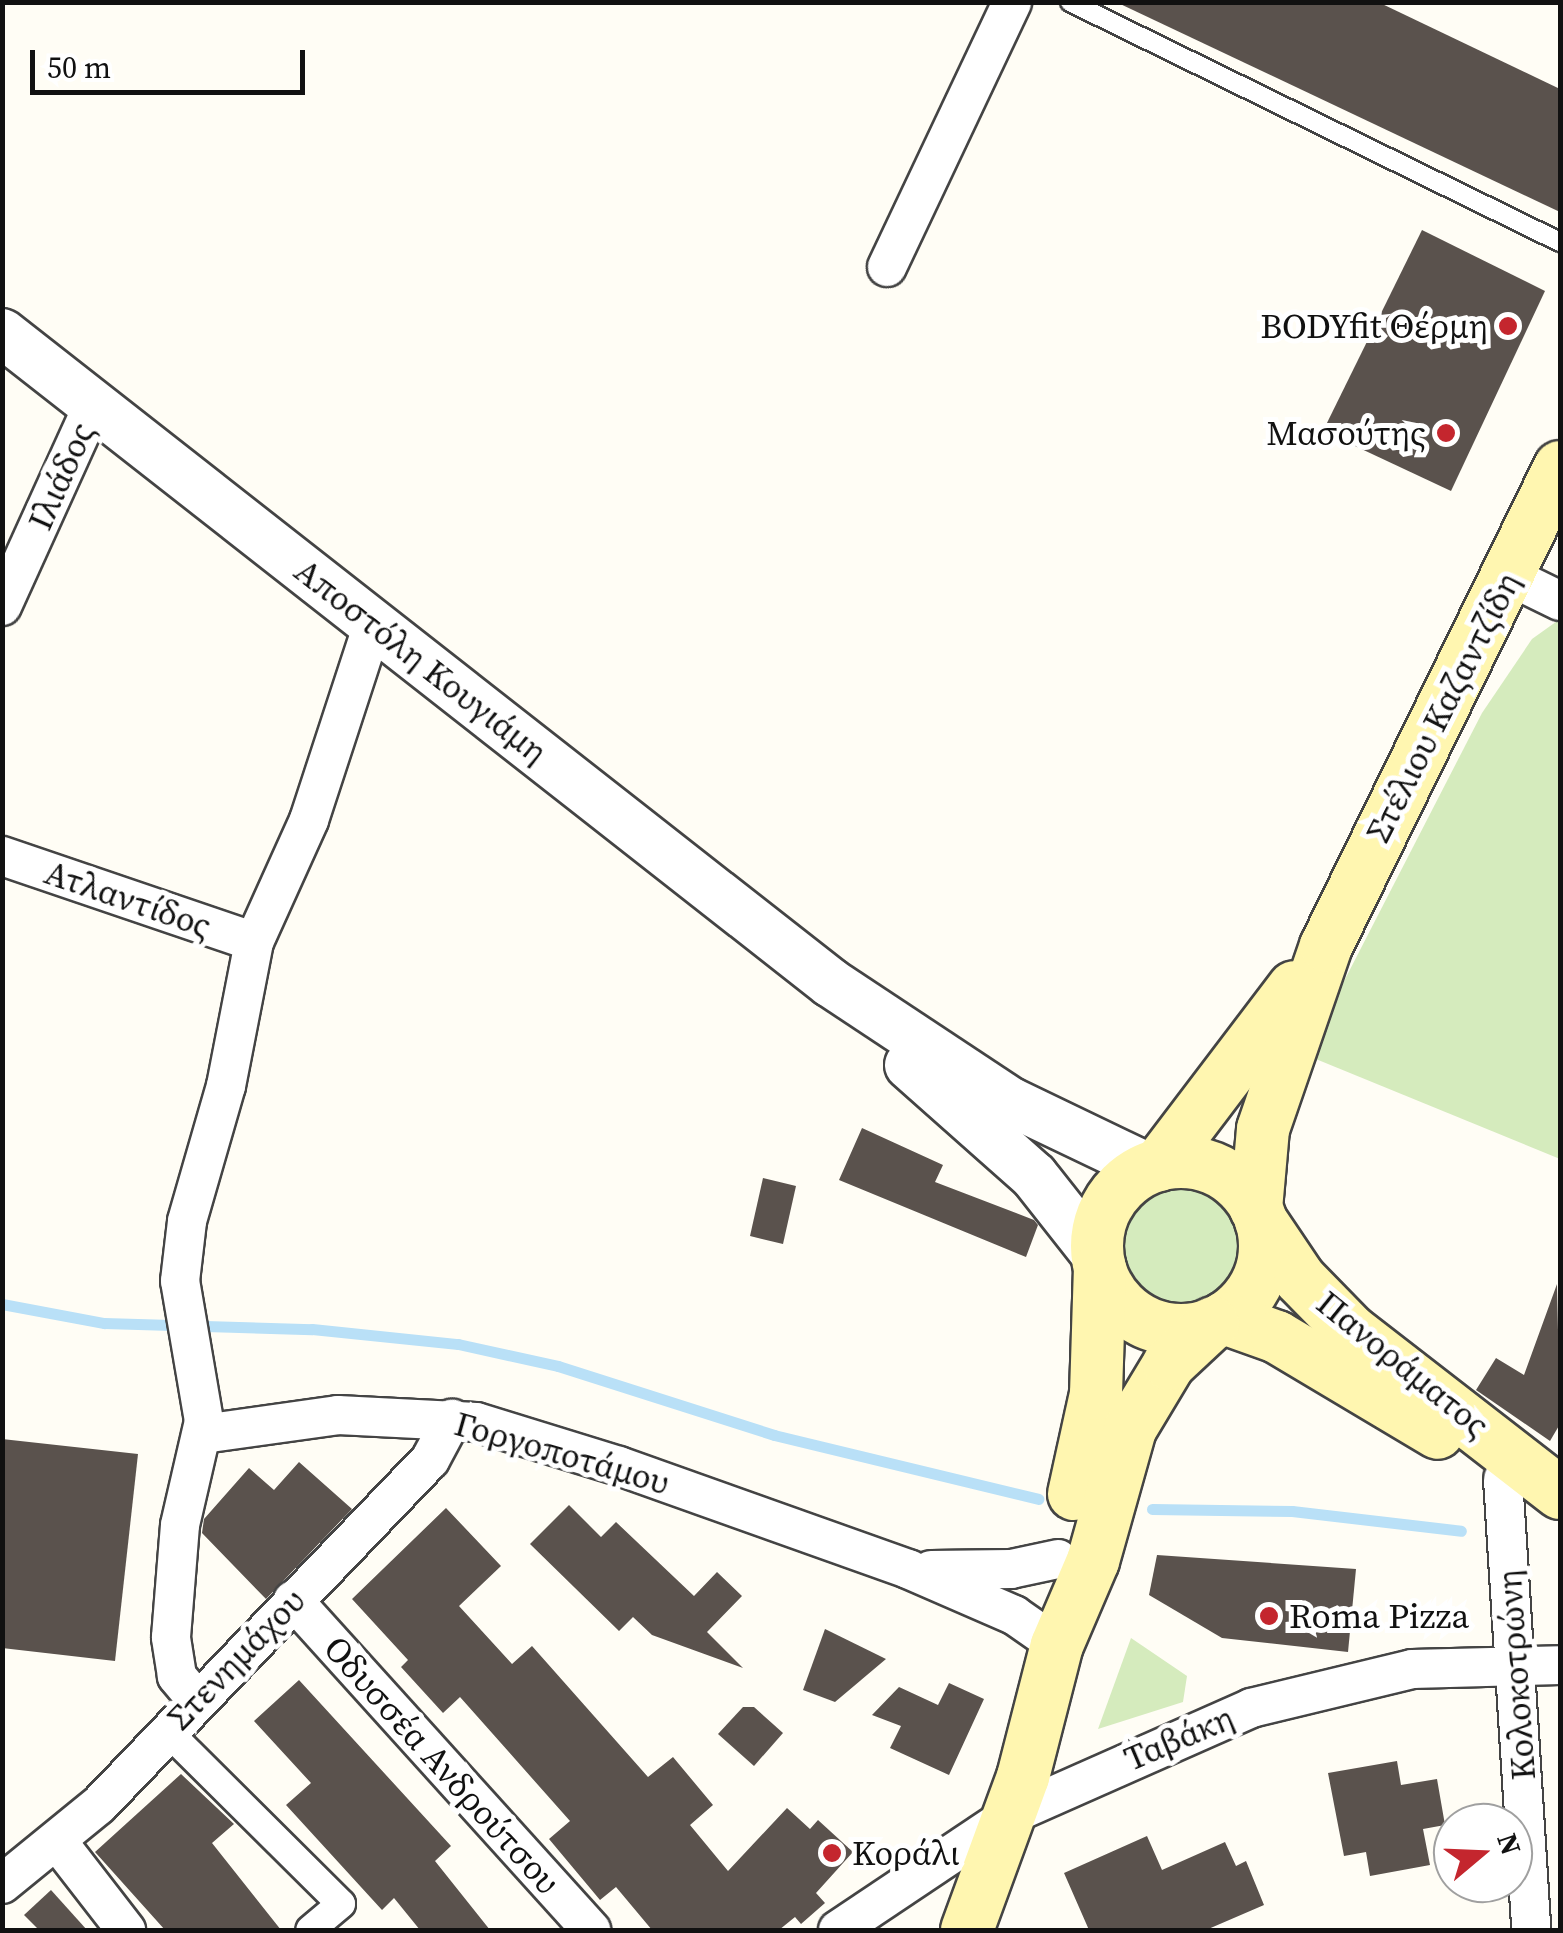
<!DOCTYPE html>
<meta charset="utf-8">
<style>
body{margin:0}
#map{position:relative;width:1563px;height:1933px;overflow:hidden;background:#fffdf5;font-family:"Source Serif 4",serif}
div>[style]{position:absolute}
.green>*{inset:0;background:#d5ebbd}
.round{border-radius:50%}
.stream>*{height:11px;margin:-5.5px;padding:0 5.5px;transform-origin:5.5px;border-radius:5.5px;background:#b9e0f7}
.building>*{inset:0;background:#5a524d}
.roads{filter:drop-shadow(2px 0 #444) drop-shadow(-2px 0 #444) drop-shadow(0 2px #444) drop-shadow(0 -2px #444)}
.service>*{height:18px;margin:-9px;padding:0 9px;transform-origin:9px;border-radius:9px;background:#fff}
.pedestrian>*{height:28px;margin:-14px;padding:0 14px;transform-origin:14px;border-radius:14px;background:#fff}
.minor>*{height:38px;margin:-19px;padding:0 19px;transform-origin:19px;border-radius:19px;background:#fff}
.tertiary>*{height:48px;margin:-24px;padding:0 24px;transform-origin:24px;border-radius:24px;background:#fff}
.secondary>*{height:52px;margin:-26px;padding:0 26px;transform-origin:26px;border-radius:26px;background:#fff6b0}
.secondary>.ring{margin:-26px;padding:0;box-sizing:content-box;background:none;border:52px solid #fff6b0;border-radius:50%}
.dots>*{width:28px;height:28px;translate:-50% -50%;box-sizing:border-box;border:5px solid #fff;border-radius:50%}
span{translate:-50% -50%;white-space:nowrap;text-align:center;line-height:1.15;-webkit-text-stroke:10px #fff;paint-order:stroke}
.poi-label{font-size:35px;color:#111}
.right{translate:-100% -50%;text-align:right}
.left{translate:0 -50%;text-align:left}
.street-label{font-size:35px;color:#111}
.frame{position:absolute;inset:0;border:5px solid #111;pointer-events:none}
.north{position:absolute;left:1433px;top:1803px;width:100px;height:100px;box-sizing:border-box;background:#fff;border:2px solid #a0a0a0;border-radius:50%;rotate:71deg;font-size:28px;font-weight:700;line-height:40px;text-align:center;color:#111}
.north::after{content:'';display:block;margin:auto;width:35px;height:45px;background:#c4262e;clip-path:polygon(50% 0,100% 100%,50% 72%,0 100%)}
.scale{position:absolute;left:30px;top:50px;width:275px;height:45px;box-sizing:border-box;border:5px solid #111;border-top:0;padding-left:12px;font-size:30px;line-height:35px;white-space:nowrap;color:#111;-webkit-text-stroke:8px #fff;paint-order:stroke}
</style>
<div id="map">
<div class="green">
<i style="clip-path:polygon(1560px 619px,1560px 1159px,1306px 1055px,1482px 713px,1532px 639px)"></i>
<i class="round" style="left:1117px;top:1179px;width:130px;height:130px"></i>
<i style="clip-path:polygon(1131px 1638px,1187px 1676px,1183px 1702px,1098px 1729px)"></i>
</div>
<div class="stream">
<i style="left:2px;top:1304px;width:104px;rotate:10.6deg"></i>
<i style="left:104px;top:1323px;width:208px;rotate:1.7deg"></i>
<i style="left:312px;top:1329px;width:147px;rotate:5.9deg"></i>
<i style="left:458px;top:1344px;width:102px;rotate:12.4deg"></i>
<i style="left:558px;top:1366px;width:227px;rotate:17.7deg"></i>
<i style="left:774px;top:1435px;width:272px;rotate:13.6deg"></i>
<i style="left:1152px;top:1509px;width:140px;rotate:0.8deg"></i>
<i style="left:1292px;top:1511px;width:170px;rotate:6.7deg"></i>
</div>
<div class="building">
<i style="clip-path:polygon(1116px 2px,1378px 2px,1560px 89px,1560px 212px)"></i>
<i style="clip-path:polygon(1422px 230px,1545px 291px,1451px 491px,1323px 431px)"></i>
<i style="clip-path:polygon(862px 1128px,943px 1165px,935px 1182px,1034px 1220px,1038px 1225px,1026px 1257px,839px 1180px)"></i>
<i style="clip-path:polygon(763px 1178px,796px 1186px,783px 1244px,750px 1236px)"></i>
<i style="clip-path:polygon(1557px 1284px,1560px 1424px,1550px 1441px,1476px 1390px,1496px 1358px,1524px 1375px)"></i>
<i style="clip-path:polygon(2px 1439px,138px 1454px,115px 1661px,2px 1648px)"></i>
<i style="clip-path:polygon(299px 1462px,352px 1509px,266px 1599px,202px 1533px,204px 1519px,249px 1468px,274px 1490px)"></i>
<i style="clip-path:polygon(569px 1505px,601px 1537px,616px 1522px,694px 1596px,717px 1572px,742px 1596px,707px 1632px,743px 1668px,652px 1635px,633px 1617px,619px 1631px,530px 1544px)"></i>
<i style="clip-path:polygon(446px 1508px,501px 1566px,459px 1606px,512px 1664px,532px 1646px,648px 1777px,673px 1757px,713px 1805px,690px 1825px,728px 1871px,787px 1808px,810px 1829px,818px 1820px,853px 1852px,816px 1893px,825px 1903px,801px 1924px,795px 1917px,779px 1930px,652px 1930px,616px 1887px,600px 1900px,549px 1839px,570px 1821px,460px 1697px,443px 1713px,401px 1667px,408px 1660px,352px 1599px)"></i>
<i style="clip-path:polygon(1157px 1555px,1356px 1569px,1348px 1652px,1222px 1638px,1149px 1595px)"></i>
<i style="clip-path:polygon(825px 1629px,886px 1659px,835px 1702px,803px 1690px)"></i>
<i style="clip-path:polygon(299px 1680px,451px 1846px,435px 1861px,490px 1930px,420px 1930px,394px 1898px,382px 1910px,286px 1805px,311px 1783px,254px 1721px)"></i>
<i style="clip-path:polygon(949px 1683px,984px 1699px,949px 1775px,890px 1748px,901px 1726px,872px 1715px,899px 1687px,938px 1705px)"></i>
<i style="clip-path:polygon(743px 1707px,754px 1707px,783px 1733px,754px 1766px,718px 1734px)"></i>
<i style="clip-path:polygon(1397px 1761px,1401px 1785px,1437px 1779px,1445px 1825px,1423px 1829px,1430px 1865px,1370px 1876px,1366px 1852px,1344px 1856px,1328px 1773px)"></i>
<i style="clip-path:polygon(181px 1774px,234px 1824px,212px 1843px,281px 1930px,165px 1930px,95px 1852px)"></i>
<i style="clip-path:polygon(1147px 1836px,1162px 1870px,1225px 1842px,1236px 1866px,1246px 1861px,1264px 1905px,1206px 1930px,1089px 1930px,1064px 1873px)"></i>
<i style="clip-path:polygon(51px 1890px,87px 1930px,39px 1930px,24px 1915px)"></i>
</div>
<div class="roads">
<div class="service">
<i style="left:1070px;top:2px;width:546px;rotate:26.1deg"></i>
</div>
<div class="pedestrian">
<i style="left:167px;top:1731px;width:245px;rotate:44.8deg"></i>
<i style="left:341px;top:1904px;width:40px;rotate:140deg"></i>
</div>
<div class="minor">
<i style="left:887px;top:267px;width:293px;rotate:-64.7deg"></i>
<i style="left:1509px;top:576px;width:57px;rotate:26.1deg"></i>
<i style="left:2px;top:606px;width:225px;rotate:-65.6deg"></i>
<i style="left:2px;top:856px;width:266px;rotate:18.8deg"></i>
<i style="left:203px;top:1434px;width:136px;rotate:-8deg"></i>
<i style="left:338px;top:1415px;width:138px;rotate:2.9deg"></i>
<i style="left:476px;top:1422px;width:150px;rotate:17.1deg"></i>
<i style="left:619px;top:1466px;width:307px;rotate:19.6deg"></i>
<i style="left:908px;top:1569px;width:116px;rotate:23.5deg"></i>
<i style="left:1014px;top:1615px;width:52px;rotate:34.9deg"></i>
<i style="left:1503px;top:1479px;width:452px;rotate:86.4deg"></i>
<i style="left:931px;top:1570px;width:80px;rotate:-0.7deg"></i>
<i style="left:1011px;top:1569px;width:48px;rotate:-12deg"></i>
<i style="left:293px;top:1600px;width:445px;rotate:47.9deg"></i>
<i style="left:196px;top:1699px;width:30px;rotate:-130deg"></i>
<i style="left:177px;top:1676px;width:39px;rotate:-99deg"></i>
<i style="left:171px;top:1637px;width:112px;rotate:-85.4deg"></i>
<i style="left:180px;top:1525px;width:107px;rotate:-77deg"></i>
<i style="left:204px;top:1421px;width:142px;rotate:-99.7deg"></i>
<i style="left:180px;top:1281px;width:60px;rotate:-83.3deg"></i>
<i style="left:187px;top:1221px;width:141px;rotate:-73.9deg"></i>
<i style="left:226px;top:1086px;width:147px;rotate:-79deg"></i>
<i style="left:254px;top:942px;width:134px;rotate:-65.7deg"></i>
<i style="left:309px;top:820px;width:206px;rotate:-71.9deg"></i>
<i style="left:57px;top:1841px;width:113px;rotate:52.2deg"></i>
<i style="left:2px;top:1884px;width:125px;rotate:-39.2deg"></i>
<i style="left:99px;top:1805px;width:478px;rotate:-46.2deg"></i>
<i style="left:430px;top:1460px;width:47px;rotate:-61.8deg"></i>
<i style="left:838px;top:1930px;width:207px;rotate:-33.8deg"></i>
<i style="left:1010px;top:1815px;width:264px;rotate:-23.9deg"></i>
<i style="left:1251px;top:1708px;width:166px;rotate:-13.6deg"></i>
<i style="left:1412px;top:1669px;width:148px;rotate:-1.5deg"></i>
</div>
<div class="tertiary">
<i style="left:2px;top:333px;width:1053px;rotate:38.1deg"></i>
<i style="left:831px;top:983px;width:216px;rotate:33.5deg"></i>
<i style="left:1011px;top:1102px;width:153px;rotate:25.6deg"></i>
<i style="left:909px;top:1065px;width:167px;rotate:41.6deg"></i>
<i style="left:1034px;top:1176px;width:103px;rotate:51.7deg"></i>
</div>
<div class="secondary">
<i class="ring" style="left:1097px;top:1162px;width:116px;height:116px"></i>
<i style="left:1159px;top:1165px;width:223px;rotate:-52.8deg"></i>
<i style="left:1256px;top:1209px;width:80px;rotate:-85deg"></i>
<i style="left:1263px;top:1129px;width:194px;rotate:-71deg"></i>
<i style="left:1326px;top:946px;width:533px;rotate:-63.96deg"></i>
<i style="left:1261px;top:1221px;width:70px;rotate:56.1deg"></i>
<i style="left:1300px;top:1279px;width:73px;rotate:45.6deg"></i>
<i style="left:1351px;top:1331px;width:264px;rotate:37.8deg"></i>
<i style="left:1224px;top:1318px;width:56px;rotate:19.7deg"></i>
<i style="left:1277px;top:1337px;width:187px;rotate:30.8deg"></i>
<i style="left:1074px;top:1494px;width:102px;rotate:-77.6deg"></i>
<i style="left:1096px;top:1394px;width:126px;rotate:-88.2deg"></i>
<i style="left:967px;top:1930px;width:163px;rotate:-69.9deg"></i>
<i style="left:1023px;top:1777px;width:136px;rotate:-75.6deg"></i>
<i style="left:1057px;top:1645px;width:91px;rotate:-66.8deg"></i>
<i style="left:1093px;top:1561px;width:137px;rotate:-74.3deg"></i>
<i style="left:1130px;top:1429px;width:76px;rotate:-59deg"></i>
<i style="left:1169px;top:1364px;width:60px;rotate:-43deg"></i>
</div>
</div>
<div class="dots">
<i style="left:1508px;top:326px;background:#c4262e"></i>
<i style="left:1446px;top:433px;background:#c4262e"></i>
<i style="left:1269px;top:1616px;background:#c4262e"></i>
<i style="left:832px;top:1853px;background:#c4262e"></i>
</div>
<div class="poi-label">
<span class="right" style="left:1488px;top:326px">BODYfit Θέρμη</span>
<span class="right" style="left:1426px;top:433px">Μασούτης</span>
<span class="left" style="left:1289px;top:1616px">Roma Pizza</span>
<span class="left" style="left:852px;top:1853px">Κοράλι</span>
</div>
<div class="street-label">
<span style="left:61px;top:476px;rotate:-66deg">Ιλιάδος</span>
<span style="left:421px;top:661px;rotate:38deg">Αποστόλη Κουγιάμη</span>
<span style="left:1443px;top:707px;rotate:-63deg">Στέλιου Καζαντζίδη</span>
<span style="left:128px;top:899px;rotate:19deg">Ατλαντίδος</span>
<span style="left:1403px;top:1364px;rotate:39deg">Πανοράματος</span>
<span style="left:562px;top:1453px;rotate:16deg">Γοργοποτάμου</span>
<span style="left:236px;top:1659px;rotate:-46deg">Στενημάχου</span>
<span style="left:1516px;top:1675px;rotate:-94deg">Κολοκοτρώνη</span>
<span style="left:1179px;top:1738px;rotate:-23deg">Ταβάκη</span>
<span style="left:442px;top:1765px;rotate:48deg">Οδυσσέα Ανδρούτσου</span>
</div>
<div class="frame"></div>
<div class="north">N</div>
<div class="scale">50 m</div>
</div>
